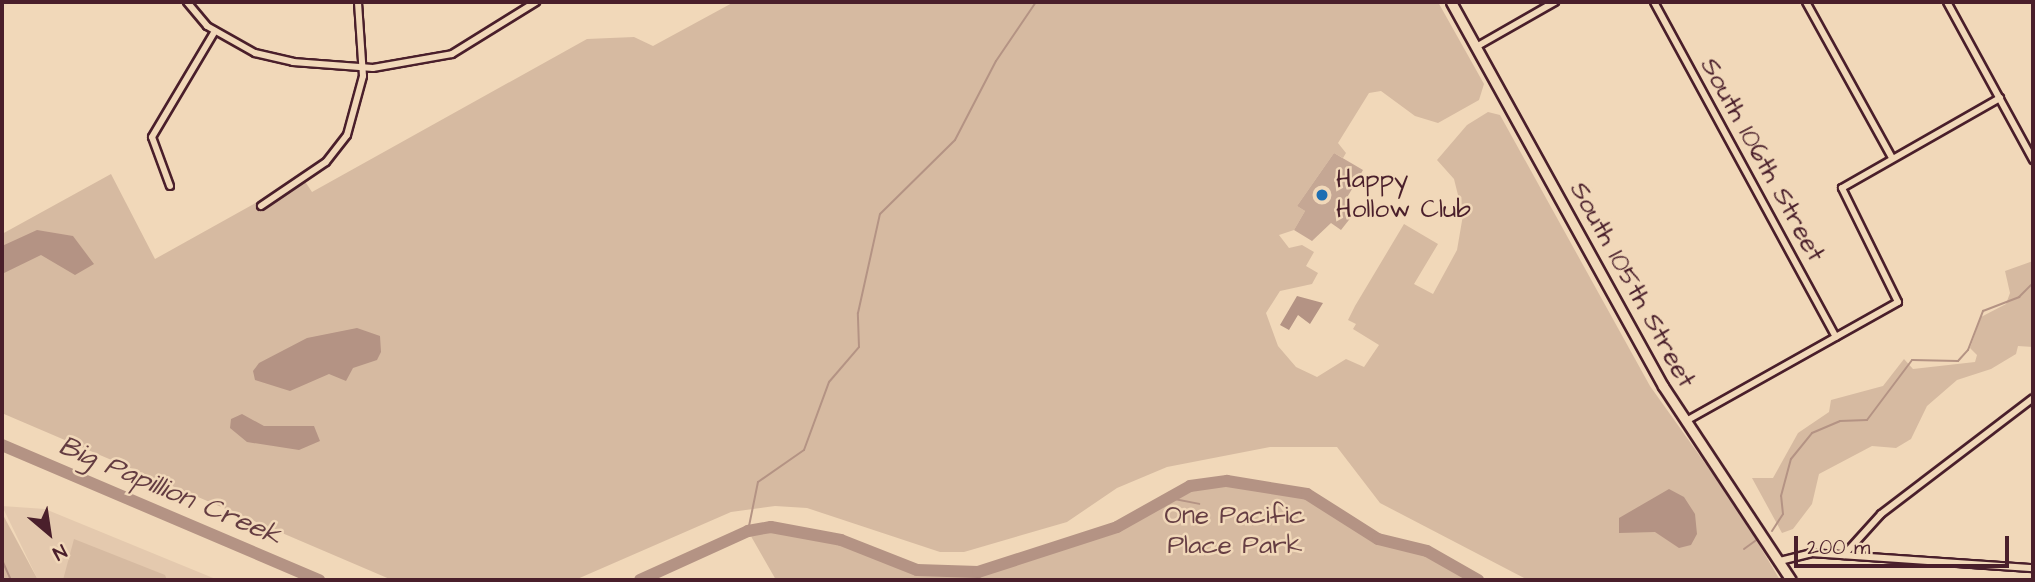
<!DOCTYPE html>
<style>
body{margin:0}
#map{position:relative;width:2035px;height:582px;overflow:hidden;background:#f1d8b9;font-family:"Architects Daughter",sans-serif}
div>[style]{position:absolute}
.built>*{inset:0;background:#e4c9ae}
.green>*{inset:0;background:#d6baa1}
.water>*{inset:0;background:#b49384}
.stream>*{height:2px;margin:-1px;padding:0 1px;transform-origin:1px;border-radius:1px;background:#b49384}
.river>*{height:12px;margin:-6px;padding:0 6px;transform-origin:6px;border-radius:6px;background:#b49384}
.building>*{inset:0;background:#c5a794}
.roads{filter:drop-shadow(2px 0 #4a1f2b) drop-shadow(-2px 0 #4a1f2b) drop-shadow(0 2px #4a1f2b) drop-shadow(0 -2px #4a1f2b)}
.street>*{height:6px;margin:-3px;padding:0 3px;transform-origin:3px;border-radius:3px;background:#f1d8b9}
.secondary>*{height:9px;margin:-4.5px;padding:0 4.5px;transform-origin:4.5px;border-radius:4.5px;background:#f1d8b9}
.dots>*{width:19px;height:19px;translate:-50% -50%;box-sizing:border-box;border:4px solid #f1d8b9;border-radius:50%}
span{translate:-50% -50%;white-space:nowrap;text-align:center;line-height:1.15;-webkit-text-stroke:5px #f1d8b9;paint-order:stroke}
.street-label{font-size:26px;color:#4a1f2b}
.poi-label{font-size:26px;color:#4a1f2b}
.left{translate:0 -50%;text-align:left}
.park-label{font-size:26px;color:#663e43}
.water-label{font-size:28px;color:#643c41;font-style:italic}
.frame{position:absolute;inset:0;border:4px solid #4a1f2b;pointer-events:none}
.north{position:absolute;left:14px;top:498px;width:70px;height:70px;-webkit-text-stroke:5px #f1d8b9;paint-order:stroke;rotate:151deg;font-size:19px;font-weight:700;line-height:28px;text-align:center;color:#4a1f2b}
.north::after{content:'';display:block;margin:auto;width:24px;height:32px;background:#4a1f2b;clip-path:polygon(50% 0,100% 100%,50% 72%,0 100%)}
.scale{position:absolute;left:1794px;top:536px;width:215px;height:32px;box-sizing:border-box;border:4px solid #4a1f2b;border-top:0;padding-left:9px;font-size:21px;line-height:24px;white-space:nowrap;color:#4a1f2b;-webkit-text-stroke:5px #f1d8b9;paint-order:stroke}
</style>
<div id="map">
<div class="built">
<i style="clip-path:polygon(2px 506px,45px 509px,218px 580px,38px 580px)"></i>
</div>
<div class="green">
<i style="clip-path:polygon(734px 2px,1438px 2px,1484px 84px,1479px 100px,1438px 123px,1415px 116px,1381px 91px,1369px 93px,1338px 143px,1346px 153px,1343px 158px,1334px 153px,1297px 206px,1305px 211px,1294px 230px,1279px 235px,1289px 248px,1302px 245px,1314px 252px,1306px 266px,1318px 273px,1312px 284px,1280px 291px,1266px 313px,1278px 346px,1296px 367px,1317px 377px,1346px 359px,1364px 367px,1379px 345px,1353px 329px,1356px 324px,1348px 320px,1355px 306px,1404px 224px,1438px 244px,1414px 284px,1433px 294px,1457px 250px,1463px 215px,1454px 179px,1437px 160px,1467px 125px,1488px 112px,1500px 115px,1650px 386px,1737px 508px,1780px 580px,1528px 580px,1380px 503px,1337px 447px,1270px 447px,1167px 467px,1117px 488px,1067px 522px,964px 552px,940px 552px,807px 508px,775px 506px,731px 512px,575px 580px,392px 580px,4px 414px,2px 426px,2px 234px,111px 174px,155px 259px,302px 177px,312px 192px,587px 39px,634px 37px,653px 46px)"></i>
<i style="clip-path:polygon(2033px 261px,2033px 347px,2018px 346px,2016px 354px,1991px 369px,1957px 380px,1927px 406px,1911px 439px,1896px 448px,1872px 446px,1819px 474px,1812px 504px,1793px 529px,1782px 533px,1752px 478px,1773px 478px,1798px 433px,1829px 412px,1831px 400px,1883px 386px,1904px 359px,1913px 369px,1975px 362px,1977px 355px,1970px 348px,1981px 317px,2006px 304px,2010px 293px,2005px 271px)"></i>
<i style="clip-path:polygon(1227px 481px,1307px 494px,1378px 539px,1427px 551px,1478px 580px,776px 580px,748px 531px,801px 530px,917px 570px,978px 572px,1117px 527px,1190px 486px)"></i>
<i style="clip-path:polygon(2px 513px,38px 580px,2px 580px)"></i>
<i style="clip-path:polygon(74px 539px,165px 575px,167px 580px,63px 580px)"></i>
</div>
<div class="water">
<i style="clip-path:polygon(37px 230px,73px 236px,94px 264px,75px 275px,41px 255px,2px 274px,2px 246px)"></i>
<i style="clip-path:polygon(1297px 296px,1323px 303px,1310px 324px,1298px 315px,1289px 330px,1280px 325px)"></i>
<i style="clip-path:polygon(357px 328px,380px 336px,381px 352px,377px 360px,353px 368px,346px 381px,329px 374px,290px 391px,255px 380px,253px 371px,259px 363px,307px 338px)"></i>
<i style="clip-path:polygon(242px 414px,264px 426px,314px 426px,320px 441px,299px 450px,247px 442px,230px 428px,231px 419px)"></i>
<i style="clip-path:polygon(1669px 489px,1684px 497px,1695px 514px,1697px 534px,1691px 545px,1679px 548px,1655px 532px,1619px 533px,1619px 518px)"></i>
</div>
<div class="stream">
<i style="left:1164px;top:497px;width:36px;rotate:11deg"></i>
<i style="left:748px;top:531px;width:50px;rotate:-78.5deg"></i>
<i style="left:758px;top:482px;width:56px;rotate:-34.8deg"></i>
<i style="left:804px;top:450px;width:72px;rotate:-69.8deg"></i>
<i style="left:829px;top:382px;width:46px;rotate:-49.4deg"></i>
<i style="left:859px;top:347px;width:34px;rotate:-92deg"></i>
<i style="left:858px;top:313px;width:101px;rotate:-77.5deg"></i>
<i style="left:880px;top:214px;width:105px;rotate:-44.6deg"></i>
<i style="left:955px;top:140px;width:89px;rotate:-62.6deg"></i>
<i style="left:996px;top:61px;width:71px;rotate:-55.9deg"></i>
<i style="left:1772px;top:531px;width:20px;rotate:-57deg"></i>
<i style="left:1783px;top:514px;width:18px;rotate:-96deg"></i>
<i style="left:1781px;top:496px;width:38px;rotate:-75deg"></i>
<i style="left:1791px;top:459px;width:33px;rotate:-51deg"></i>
<i style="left:1812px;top:433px;width:30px;rotate:-23deg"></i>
<i style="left:1840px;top:421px;width:27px;rotate:-2deg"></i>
<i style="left:1867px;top:420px;width:75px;rotate:-53.1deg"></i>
<i style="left:1912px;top:360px;width:46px;rotate:1.2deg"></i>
<i style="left:1958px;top:361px;width:15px;rotate:-48deg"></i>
<i style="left:1968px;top:350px;width:42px;rotate:-69deg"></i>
<i style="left:1983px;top:311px;width:39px;rotate:-21deg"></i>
<i style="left:2019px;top:297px;width:20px;rotate:-45deg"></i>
<i style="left:1744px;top:549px;width:17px;rotate:-36deg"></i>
<i style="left:2px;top:560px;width:22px;rotate:66deg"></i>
</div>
<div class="river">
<i style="left:2px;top:445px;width:345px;rotate:23.1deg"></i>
<i style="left:640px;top:580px;width:119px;rotate:-24.4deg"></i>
<i style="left:748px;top:531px;width:23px;rotate:-10deg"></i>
<i style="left:771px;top:527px;width:71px;rotate:10.5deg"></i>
<i style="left:841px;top:540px;width:82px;rotate:21.5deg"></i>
<i style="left:917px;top:570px;width:61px;rotate:1.9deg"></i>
<i style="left:978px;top:572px;width:146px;rotate:-17.9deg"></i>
<i style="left:1117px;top:527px;width:84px;rotate:-29.3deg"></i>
<i style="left:1190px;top:486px;width:37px;rotate:-8deg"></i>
<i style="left:1227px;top:481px;width:81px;rotate:9.2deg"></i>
<i style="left:1307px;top:494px;width:84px;rotate:32.4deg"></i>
<i style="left:1378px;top:539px;width:50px;rotate:13.8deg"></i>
<i style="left:1427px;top:551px;width:59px;rotate:29.6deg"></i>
</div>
<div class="building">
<i style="clip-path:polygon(1334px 153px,1363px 170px,1345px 201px,1356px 211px,1341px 230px,1331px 223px,1312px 241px,1294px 230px,1305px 211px,1297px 206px)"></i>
</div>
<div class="roads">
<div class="street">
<i style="left:187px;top:2px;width:31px;rotate:50deg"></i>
<i style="left:207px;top:26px;width:55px;rotate:29.4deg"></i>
<i style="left:255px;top:53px;width:39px;rotate:13deg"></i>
<i style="left:293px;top:62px;width:80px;rotate:4.3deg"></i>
<i style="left:373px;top:68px;width:80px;rotate:-10deg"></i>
<i style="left:452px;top:54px;width:99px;rotate:-31.8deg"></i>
<i style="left:1654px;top:2px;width:381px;rotate:61.5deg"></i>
<i style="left:1806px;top:2px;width:178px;rotate:61.1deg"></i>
<i style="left:1947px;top:2px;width:180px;rotate:61.4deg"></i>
<i style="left:1476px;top:47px;width:91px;rotate:-29.7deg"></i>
<i style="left:170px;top:186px;width:52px;rotate:-110.2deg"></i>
<i style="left:152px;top:137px;width:123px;rotate:-59.3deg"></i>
<i style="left:261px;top:206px;width:78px;rotate:-34.1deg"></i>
<i style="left:326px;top:162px;width:34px;rotate:-52deg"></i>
<i style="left:347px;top:135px;width:61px;rotate:-74.8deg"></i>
<i style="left:363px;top:76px;width:74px;rotate:-93.9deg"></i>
<i style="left:1686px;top:421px;width:243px;rotate:-29.3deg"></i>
<i style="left:1898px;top:302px;width:127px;rotate:-116.2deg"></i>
<i style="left:1842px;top:188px;width:182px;rotate:-29.7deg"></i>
<i style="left:1844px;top:555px;width:55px;rotate:-47.9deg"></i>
<i style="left:1881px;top:514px;width:191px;rotate:-37.3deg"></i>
<i style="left:1780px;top:561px;width:32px;rotate:-14deg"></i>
<i style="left:1811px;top:553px;width:223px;rotate:3.9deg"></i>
</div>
<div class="secondary">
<i style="left:1451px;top:2px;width:439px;rotate:61.1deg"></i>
<i style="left:1663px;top:386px;width:232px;rotate:56.6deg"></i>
</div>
</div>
<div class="dots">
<i style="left:1322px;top:195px;background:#1f6fb2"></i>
</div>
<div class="street-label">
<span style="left:1762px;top:160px;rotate:61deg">South 106th Street</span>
<span style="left:1632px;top:285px;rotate:61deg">South 105th Street</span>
</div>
<div class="poi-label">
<span class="left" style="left:1336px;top:195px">Happy<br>Hollow Club</span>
</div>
<div class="park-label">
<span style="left:1235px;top:531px">One Pacific<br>Place Park</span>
</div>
<div class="water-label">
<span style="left:170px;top:491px;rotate:23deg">Big Papillion Creek</span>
</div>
<div class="frame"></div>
<div class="north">N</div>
<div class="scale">200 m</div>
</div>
